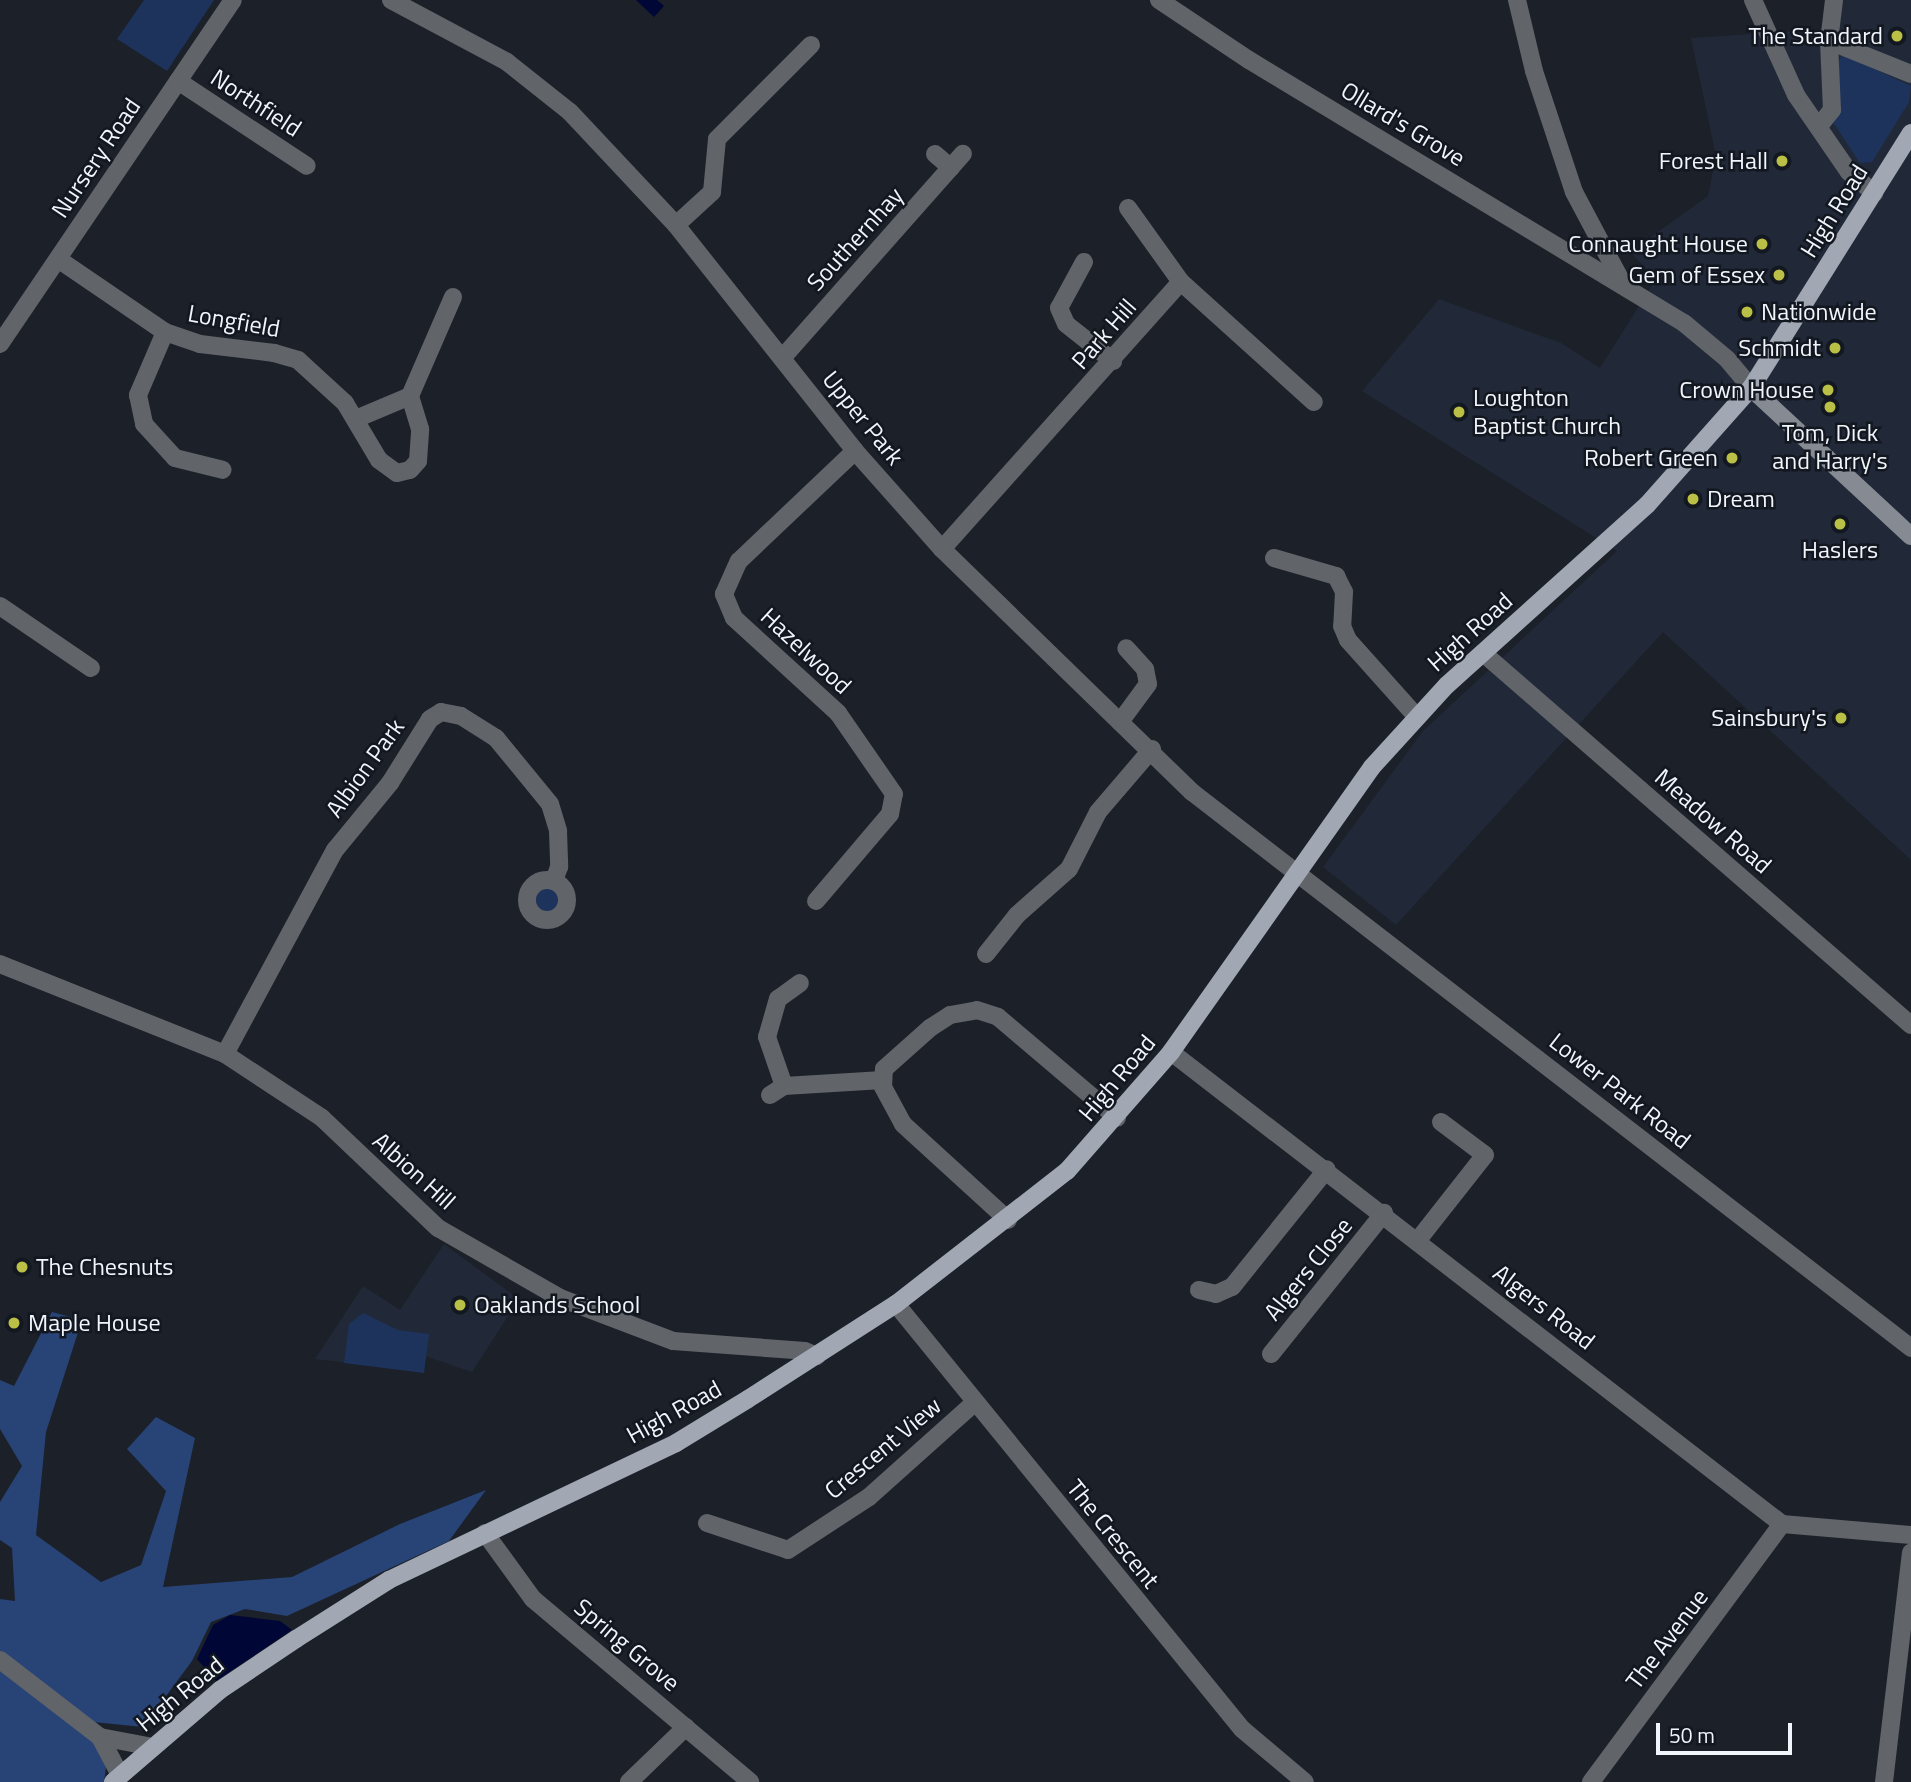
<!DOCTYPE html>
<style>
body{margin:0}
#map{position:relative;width:1911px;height:1782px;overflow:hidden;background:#1b2029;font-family:"Titillium Web",sans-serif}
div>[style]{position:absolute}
.built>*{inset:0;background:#212938}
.green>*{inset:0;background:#1d335b}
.round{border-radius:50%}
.forest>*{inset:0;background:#284376}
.water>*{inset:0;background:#000635}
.street>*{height:18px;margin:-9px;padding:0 9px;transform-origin:9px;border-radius:9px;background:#616469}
.street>.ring{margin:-9px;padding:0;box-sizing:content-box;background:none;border:18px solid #616469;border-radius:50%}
.secondary>*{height:18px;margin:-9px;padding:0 9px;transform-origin:9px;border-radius:9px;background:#868a92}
.primary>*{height:18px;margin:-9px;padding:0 9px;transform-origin:9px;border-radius:9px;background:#a2a8b3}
.dots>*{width:19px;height:19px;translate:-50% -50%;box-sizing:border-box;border:4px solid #121720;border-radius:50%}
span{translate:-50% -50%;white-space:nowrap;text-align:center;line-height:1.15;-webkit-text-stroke:5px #121720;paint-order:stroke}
.poi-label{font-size:24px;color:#f1f5fc}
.right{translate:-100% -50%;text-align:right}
.left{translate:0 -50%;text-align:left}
.street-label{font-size:24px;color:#f1f5fc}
.scale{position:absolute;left:1656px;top:1723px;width:136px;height:32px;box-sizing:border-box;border:4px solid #f1f5fc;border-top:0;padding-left:9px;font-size:21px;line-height:24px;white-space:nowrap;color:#f1f5fc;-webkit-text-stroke:5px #121720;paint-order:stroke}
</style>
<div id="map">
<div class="built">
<i style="clip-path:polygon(1840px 0,1911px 0,1911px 860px,1663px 632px,1396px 925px,1323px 867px,1423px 731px,1617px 551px,1362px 391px,1439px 299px,1561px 343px,1600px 368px,1656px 279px,1630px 252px,1708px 196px,1716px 156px,1691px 38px,1837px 28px)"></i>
<i style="clip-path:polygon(444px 1244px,519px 1299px,472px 1372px,422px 1355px,420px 1371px,315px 1359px,363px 1286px,400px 1310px)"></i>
</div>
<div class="green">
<i style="clip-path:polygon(144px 0,214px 0,167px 71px,117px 39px)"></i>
<i style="clip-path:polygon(1842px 54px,1911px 86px,1909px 102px,1872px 162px,1860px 163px,1833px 122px,1839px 115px,1837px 66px)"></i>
<i class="round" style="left:536px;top:888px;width:24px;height:24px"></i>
<i style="clip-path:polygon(363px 1313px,398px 1330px,429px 1334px,424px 1373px,344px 1363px,349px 1324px)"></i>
</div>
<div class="forest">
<i style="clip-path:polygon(52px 1312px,82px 1320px,46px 1432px,36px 1535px,101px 1582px,141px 1565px,166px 1491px,127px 1449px,156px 1417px,195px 1438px,163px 1587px,292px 1577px,400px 1524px,486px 1490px,449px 1541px,287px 1616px,245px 1609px,211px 1622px,192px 1661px,143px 1727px,93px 1722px,106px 1767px,104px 1782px,0 1782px,0 1599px,15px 1601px,12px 1548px,0 1540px,0 1502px,22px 1466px,0 1429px,0 1380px,14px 1386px)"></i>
</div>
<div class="water">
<i style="clip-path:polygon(636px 0,657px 0,664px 6px,654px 17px)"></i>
<i style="clip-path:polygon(230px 1615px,280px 1621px,292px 1630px,216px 1681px,197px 1659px,213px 1625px)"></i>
</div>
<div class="street">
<i style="left:391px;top:0;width:132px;rotate:28.1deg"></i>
<i style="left:507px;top:62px;width:80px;rotate:38.4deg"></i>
<i style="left:570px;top:112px;width:155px;rotate:46.8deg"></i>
<i style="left:676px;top:225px;width:288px;rotate:51.6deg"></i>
<i style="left:855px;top:451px;width:131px;rotate:48.4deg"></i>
<i style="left:942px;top:549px;width:349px;rotate:44.2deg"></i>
<i style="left:1192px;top:792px;width:909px;rotate:37.71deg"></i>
<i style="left:1159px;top:0;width:108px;rotate:33.7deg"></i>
<i style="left:1249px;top:60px;width:508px;rotate:31.16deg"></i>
<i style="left:1684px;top:323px;width:56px;rotate:39.9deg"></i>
<i style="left:1727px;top:359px;width:38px;rotate:50deg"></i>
<i style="left:1517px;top:0;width:73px;rotate:76.5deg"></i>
<i style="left:1534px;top:71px;width:127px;rotate:71.7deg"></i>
<i style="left:1574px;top:192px;width:106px;rotate:62deg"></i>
<i style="left:1753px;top:0;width:104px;rotate:65.6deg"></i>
<i style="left:1796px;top:95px;width:93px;rotate:55.5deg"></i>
<i style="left:1849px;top:172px;width:33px;rotate:40deg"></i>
<i style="left:1829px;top:41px;width:88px;rotate:21.9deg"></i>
<i style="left:178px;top:81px;width:154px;rotate:33.4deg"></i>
<i style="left:1819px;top:126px;width:21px;rotate:-51deg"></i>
<i style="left:1832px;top:110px;width:69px;rotate:-92.5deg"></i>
<i style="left:1829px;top:41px;width:41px;rotate:-83deg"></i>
<i style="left:935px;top:154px;width:21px;rotate:41deg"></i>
<i style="left:1128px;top:208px;width:91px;rotate:54.4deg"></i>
<i style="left:676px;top:225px;width:49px;rotate:-42.5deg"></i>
<i style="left:712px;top:192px;width:53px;rotate:-84.6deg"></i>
<i style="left:717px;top:139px;width:133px;rotate:-45deg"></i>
<i style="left:58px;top:259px;width:130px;rotate:34.3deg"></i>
<i style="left:165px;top:332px;width:37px;rotate:19deg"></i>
<i style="left:200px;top:344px;width:75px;rotate:6.9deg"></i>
<i style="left:274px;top:353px;width:25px;rotate:16deg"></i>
<i style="left:298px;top:360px;width:64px;rotate:42.5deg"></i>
<i style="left:345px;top:403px;width:66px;rotate:59.2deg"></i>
<i style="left:379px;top:460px;width:22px;rotate:36deg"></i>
<i style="left:397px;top:473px;width:13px;rotate:-13deg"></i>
<i style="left:410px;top:470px;width:12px;rotate:-48deg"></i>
<i style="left:418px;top:461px;width:32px;rotate:-86deg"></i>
<i style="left:420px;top:429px;width:34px;rotate:-107deg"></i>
<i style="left:410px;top:396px;width:108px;rotate:-66.5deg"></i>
<i style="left:1084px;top:262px;width:52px;rotate:118.5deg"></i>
<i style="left:1059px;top:308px;width:17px;rotate:66deg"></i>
<i style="left:1066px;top:324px;width:60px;rotate:38.2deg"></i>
<i style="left:165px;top:332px;width:69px;rotate:113.2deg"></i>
<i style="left:138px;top:395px;width:30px;rotate:78deg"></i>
<i style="left:144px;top:424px;width:46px;rotate:47.6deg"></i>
<i style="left:175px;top:458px;width:49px;rotate:14deg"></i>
<i style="left:0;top:344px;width:415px;rotate:-55.9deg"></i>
<i style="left:784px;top:356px;width:270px;rotate:-48.5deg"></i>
<i style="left:358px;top:418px;width:56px;rotate:-22.9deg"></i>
<i style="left:942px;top:549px;width:358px;rotate:-48.2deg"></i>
<i style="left:1181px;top:282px;width:179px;rotate:42.1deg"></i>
<i style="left:1274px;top:558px;width:65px;rotate:16.2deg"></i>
<i style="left:1336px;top:576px;width:18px;rotate:63deg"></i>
<i style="left:1344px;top:592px;width:34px;rotate:93deg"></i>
<i style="left:1342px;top:626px;width:15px;rotate:67deg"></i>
<i style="left:1348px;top:640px;width:102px;rotate:48.2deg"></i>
<i style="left:0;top:606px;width:110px;rotate:34.3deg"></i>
<i style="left:1483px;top:653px;width:567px;rotate:41deg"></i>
<i style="left:1120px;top:722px;width:47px;rotate:-53.6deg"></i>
<i style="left:1148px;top:684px;width:15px;rotate:-101deg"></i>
<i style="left:1145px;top:669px;width:28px;rotate:-132deg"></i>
<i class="ring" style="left:527px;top:880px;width:22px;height:22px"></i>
<i style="left:816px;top:901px;width:114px;rotate:-49.6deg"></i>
<i style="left:890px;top:814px;width:20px;rotate:-79deg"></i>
<i style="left:894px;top:794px;width:98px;rotate:-124.7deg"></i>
<i style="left:838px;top:713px;width:141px;rotate:-137.6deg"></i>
<i style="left:734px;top:618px;width:26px;rotate:-113deg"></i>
<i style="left:724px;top:594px;width:36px;rotate:-66deg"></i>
<i style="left:739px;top:561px;width:160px;rotate:-43.5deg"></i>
<i style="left:986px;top:954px;width:50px;rotate:-51.5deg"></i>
<i style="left:1017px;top:915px;width:69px;rotate:-41.5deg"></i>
<i style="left:1069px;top:869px;width:64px;rotate:-63deg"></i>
<i style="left:1098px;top:812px;width:83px;rotate:-49.4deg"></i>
<i style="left:0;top:964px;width:242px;rotate:21.8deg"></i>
<i style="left:225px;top:1054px;width:116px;rotate:33.4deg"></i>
<i style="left:322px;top:1118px;width:160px;rotate:43.5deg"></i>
<i style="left:438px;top:1228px;width:141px;rotate:29.8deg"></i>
<i style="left:560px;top:1298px;width:121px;rotate:20.8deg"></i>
<i style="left:673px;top:1341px;width:132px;rotate:4.3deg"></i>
<i style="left:805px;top:1351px;width:13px;rotate:23deg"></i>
<i style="left:1171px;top:1052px;width:772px;rotate:37.69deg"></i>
<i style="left:1782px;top:1524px;width:129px;rotate:4.9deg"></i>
<i style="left:225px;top:1054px;width:232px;rotate:-61.7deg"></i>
<i style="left:335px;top:850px;width:87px;rotate:-50.6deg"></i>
<i style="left:390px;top:783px;width:75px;rotate:-58deg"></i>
<i style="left:430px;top:719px;width:13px;rotate:-32deg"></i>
<i style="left:441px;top:712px;width:20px;rotate:11deg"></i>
<i style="left:461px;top:716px;width:41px;rotate:32.2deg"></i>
<i style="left:496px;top:738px;width:85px;rotate:50.7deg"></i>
<i style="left:550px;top:804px;width:28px;rotate:73deg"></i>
<i style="left:558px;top:831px;width:36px;rotate:88deg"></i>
<i style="left:559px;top:867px;width:15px;rotate:110deg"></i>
<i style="left:784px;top:1086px;width:52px;rotate:-109.1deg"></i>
<i style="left:767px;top:1037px;width:40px;rotate:-74deg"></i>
<i style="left:778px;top:999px;width:27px;rotate:-36deg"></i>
<i style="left:770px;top:1095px;width:17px;rotate:-33deg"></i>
<i style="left:784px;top:1086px;width:99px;rotate:-3.5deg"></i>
<i style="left:1008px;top:1220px;width:142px;rotate:-137.6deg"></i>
<i style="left:903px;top:1124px;width:42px;rotate:-118.4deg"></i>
<i style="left:883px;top:1087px;width:18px;rotate:-87deg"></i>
<i style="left:884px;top:1069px;width:62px;rotate:-41.7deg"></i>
<i style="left:930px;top:1028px;width:24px;rotate:-33deg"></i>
<i style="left:950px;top:1015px;width:27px;rotate:-10deg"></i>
<i style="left:977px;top:1010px;width:22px;rotate:18deg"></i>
<i style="left:998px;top:1017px;width:156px;rotate:40.3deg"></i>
<i style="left:1418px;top:1240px;width:108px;rotate:-51.8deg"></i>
<i style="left:1485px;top:1155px;width:55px;rotate:-143.1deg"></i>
<i style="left:1199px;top:1290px;width:17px;rotate:13deg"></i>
<i style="left:1216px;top:1294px;width:17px;rotate:-24deg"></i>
<i style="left:1232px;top:1287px;width:151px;rotate:-51.2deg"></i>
<i style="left:896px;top:1304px;width:548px;rotate:50.85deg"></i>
<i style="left:1242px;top:1729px;width:82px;rotate:40.1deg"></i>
<i style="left:1271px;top:1354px;width:181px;rotate:-51.3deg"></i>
<i style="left:707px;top:1523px;width:85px;rotate:18.4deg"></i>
<i style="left:788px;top:1550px;width:97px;rotate:-33.2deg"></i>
<i style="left:869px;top:1497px;width:141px;rotate:-41.8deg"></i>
<i style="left:485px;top:1533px;width:82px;rotate:54deg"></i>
<i style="left:533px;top:1599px;width:284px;rotate:40.1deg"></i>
<i style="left:0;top:1660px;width:126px;rotate:37.6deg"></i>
<i style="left:100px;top:1737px;width:54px;rotate:10.7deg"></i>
<i style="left:100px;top:1737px;width:43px;rotate:62.2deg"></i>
<i style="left:629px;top:1782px;width:79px;rotate:-44deg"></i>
<i style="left:1591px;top:1782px;width:321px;rotate:-53.5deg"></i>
<i style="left:1884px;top:1782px;width:231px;rotate:-83.3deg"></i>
</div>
<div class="secondary">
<i style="left:1751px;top:388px;width:218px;rotate:42.8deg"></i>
</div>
<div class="primary">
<i style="left:113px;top:1782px;width:141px;rotate:-40.7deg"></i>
<i style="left:220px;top:1690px;width:92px;rotate:-33.9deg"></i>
<i style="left:296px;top:1639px;width:110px;rotate:-32.4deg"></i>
<i style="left:389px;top:1580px;width:318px;rotate:-25.5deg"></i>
<i style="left:676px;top:1443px;width:84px;rotate:-31.4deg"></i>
<i style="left:748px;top:1399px;width:176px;rotate:-32.7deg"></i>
<i style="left:896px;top:1304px;width:217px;rotate:-37.9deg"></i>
<i style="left:1067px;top:1171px;width:158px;rotate:-48.8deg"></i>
<i style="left:1171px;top:1052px;width:349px;rotate:-54.8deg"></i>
<i style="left:1372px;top:767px;width:111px;rotate:-47.6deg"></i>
<i style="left:1447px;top:685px;width:269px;rotate:-42deg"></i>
<i style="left:1647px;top:505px;width:157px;rotate:-48.4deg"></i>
<i style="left:1751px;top:388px;width:301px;rotate:-57.9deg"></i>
</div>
<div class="dots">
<i style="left:1897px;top:36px;background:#bac045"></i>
<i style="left:1782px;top:161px;background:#bac045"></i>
<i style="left:1762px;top:244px;background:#bac045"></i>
<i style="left:1779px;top:275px;background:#bac045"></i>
<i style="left:1747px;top:312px;background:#bac045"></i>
<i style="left:1835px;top:348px;background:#bac045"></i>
<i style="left:1828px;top:390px;background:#bac045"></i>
<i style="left:1830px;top:407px;background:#bac045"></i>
<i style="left:1459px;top:412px;background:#bac045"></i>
<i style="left:1732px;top:458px;background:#bac045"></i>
<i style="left:1693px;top:499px;background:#bac045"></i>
<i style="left:1840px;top:524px;background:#bac045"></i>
<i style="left:1841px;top:718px;background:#bac045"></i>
<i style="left:22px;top:1267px;background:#bac045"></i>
<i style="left:460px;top:1305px;background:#bac045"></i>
<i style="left:14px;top:1323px;background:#bac045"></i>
</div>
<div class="poi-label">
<span class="right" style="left:1883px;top:36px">The Standard</span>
<span class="right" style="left:1768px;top:161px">Forest Hall</span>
<span class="right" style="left:1748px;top:244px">Connaught House</span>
<span class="right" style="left:1765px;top:275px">Gem of Essex</span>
<span class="left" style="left:1761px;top:312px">Nationwide</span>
<span class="right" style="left:1821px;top:348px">Schmidt</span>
<span class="right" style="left:1814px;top:390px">Crown House</span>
<span class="left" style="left:1473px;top:412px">Loughton<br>Baptist Church</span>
<span style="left:1830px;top:447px">Tom, Dick<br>and Harry's</span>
<span class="right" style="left:1718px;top:458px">Robert Green</span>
<span class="left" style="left:1707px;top:499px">Dream</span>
<span style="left:1840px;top:550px">Haslers</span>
<span class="right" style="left:1827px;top:718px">Sainsbury's</span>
<span class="left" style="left:36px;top:1267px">The Chesnuts</span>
<span class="left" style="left:474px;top:1305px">Oaklands School</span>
<span class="left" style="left:28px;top:1323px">Maple House</span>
</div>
<div class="street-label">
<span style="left:256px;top:103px;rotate:33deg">Northfield</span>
<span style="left:1403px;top:124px;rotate:31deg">Ollard's Grove</span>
<span style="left:96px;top:158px;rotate:-56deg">Nursery Road</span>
<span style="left:1834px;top:211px;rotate:-58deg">High Road</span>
<span style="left:855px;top:239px;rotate:-48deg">Southernhay</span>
<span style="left:234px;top:321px;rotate:10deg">Longfield</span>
<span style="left:1104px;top:334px;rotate:-49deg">Park Hill</span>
<span style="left:863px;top:418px;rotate:51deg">Upper Park</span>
<span style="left:1470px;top:632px;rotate:-42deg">High Road</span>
<span style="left:806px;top:651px;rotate:43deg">Hazelwood</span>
<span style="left:365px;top:768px;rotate:-54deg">Albion Park</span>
<span style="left:1713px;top:821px;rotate:41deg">Meadow Road</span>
<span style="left:1117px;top:1078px;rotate:-50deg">High Road</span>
<span style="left:1620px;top:1091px;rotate:38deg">Lower Park Road</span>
<span style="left:414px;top:1171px;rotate:42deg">Albion Hill</span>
<span style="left:1308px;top:1269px;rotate:-51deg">Algers Close</span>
<span style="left:1544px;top:1307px;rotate:38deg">Algers Road</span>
<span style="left:674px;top:1412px;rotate:-29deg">High Road</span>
<span style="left:883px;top:1448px;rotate:-40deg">Crescent View</span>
<span style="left:1113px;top:1534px;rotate:51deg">The Crescent</span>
<span style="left:1667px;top:1639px;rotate:-53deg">The Avenue</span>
<span style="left:627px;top:1645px;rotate:40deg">Spring Grove</span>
<span style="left:180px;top:1694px;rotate:-39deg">High Road</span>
</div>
<div class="scale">50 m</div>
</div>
